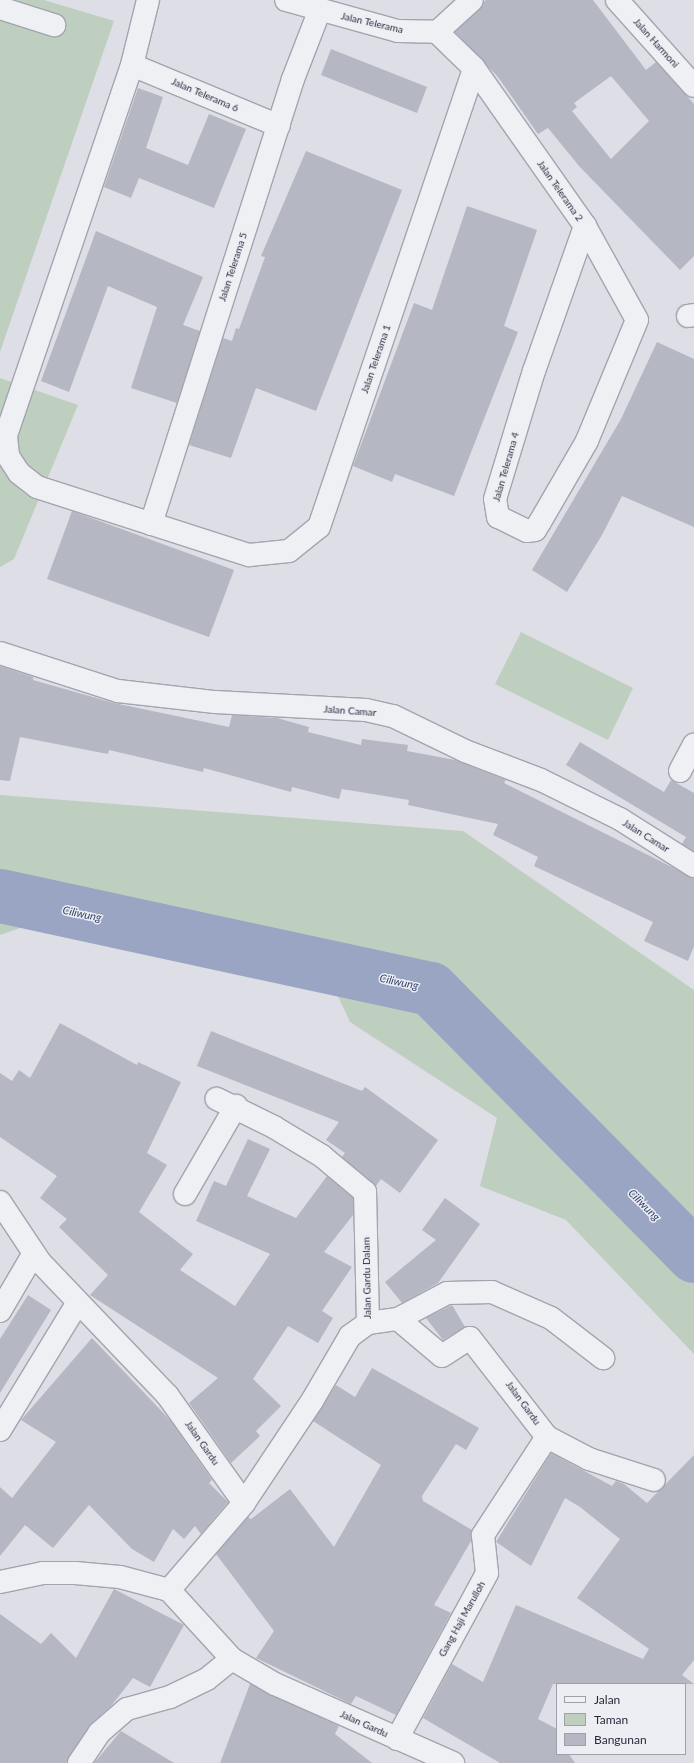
<!DOCTYPE html>
<style>
body{margin:0}
#map{position:relative;width:694px;height:1763px;overflow:hidden;background:#dddee6;font-family:Lato,sans-serif}
div>[style]{position:absolute}
.green>*{inset:0;background:#bfcfbf}
.river>*{height:54px;margin:-27px;padding:0 27px;transform-origin:27px;border-radius:27px;background:#9aa5c3}
.building>*{inset:0;background:#b5b7c2}
.roads{filter:drop-shadow(1px 0 #a3a4af) drop-shadow(-1px 0 #a3a4af) drop-shadow(0 1px #a3a4af) drop-shadow(0 -1px #a3a4af)}
.minor>*{height:22px;margin:-11px;padding:0 11px;transform-origin:11px;border-radius:11px;background:#eff0f4}
span{translate:-50% -50%;white-space:nowrap;text-align:center;line-height:1.15;-webkit-text-stroke:3px #eceef4;paint-order:stroke}
.street-label{font-size:10px;color:#282a3b}
.water-label{font-size:11px;color:#35416b;font-style:italic}
.legend{position:absolute;left:556px;top:1683px;width:130px;height:72px;box-sizing:border-box;background:#eceef4;border:1px solid #9ea0aa;margin:0;padding:5px 7px;list-style:none;font-size:12px;color:#282a3b}
.legend li{display:flex;align-items:center;gap:8px;height:20px}
.legend b{width:20px;border:1px solid #9ea0aa}
</style>
<div id="map">
<div class="green">
<i style="clip-path:polygon(0 0,44px 0,114px 21px,0 352px)"></i>
<i style="clip-path:polygon(0 378px,78px 405px,14px 559px,0 567px)"></i>
<i style="clip-path:polygon(521px 632px,633px 688px,608px 740px,495px 684px)"></i>
<i style="clip-path:polygon(0 795px,463px 831px,694px 990px,694px 1354px,566px 1220px,480px 1186px,497px 1118px,350px 1022px,337px 994px,229px 936px,71px 910px,0 935px)"></i>
</div>
<div class="river">
<i style="left:0;top:896px;width:441px;rotate:12.2deg"></i>
<i style="left:431px;top:989px;width:375px;rotate:45.4deg"></i>
</div>
<div class="building">
<i style="clip-path:polygon(evenodd,486px 0,593px 0,646px 70px,656px 62px,694px 104px,694px 256px,680px 270px,579px 166px,548px 128px,538px 134px,498px 77px,455px 32px,486px 0,611px 76px,649px 121px,611px 159px,572px 111px,577px 107px,574px 103px,611px 76px)"></i>
<i style="clip-path:polygon(331px 49px,427px 87px,417px 113px,321px 75px)"></i>
<i style="clip-path:polygon(138px 88px,163px 97px,146px 148px,188px 165px,209px 114px,246px 129px,214px 208px,139px 178px,131px 198px,104px 187px)"></i>
<i style="clip-path:polygon(306px 151px,402px 190px,316px 411px,256px 388px,231px 458px,189px 445px,223px 338px,232px 341px,236px 328px,239px 329px,265px 257px,261px 256px)"></i>
<i style="clip-path:polygon(467px 206px,537px 230px,504px 326px,518px 332px,454px 496px,395px 474px,392px 482px,353px 466px,414px 303px,432px 310px)"></i>
<i style="clip-path:polygon(96px 231px,203px 277px,183px 325px,200px 331px,177px 403px,131px 388px,157px 307px,108px 286px,69px 392px,41px 381px)"></i>
<i style="clip-path:polygon(657px 342px,694px 359px,694px 527px,622px 496px,602px 535px,567px 592px,532px 570px,621px 419px)"></i>
<i style="clip-path:polygon(72px 511px,234px 570px,209px 637px,47px 579px)"></i>
<i style="clip-path:polygon(0 666px,33px 677px,33px 680px,114px 703px,229px 727px,232px 715px,277px 718px,309px 727px,308px 732px,361px 745px,362px 739px,408px 745px,407px 751px,455px 760px,506px 780px,504px 783px,694px 878px,694px 946px,688px 961px,644px 941px,653px 922px,534px 866px,538px 857px,493px 835px,498px 824px,408px 805px,409px 800px,342px 789px,339px 799px,292px 787px,291px 792px,204px 768px,203px 772px,109px 750px,108px 754px,20px 737px,10px 781px,0 780px)"></i>
<i style="clip-path:polygon(580px 742px,664px 792px,671px 780px,694px 793px,694px 851px,682px 844px,686px 837px,566px 765px)"></i>
<i style="clip-path:polygon(60px 1023px,137px 1065px,138px 1062px,181px 1082px,147px 1153px,167px 1165px,139px 1212px,193px 1254px,180px 1270px,235px 1306px,270px 1254px,196px 1221px,214px 1181px,226px 1186px,248px 1139px,270px 1149px,247px 1196px,296px 1218px,327px 1176px,353px 1198px,353px 1215px,324px 1252px,352px 1267px,322px 1311px,333px 1318px,318px 1343px,288px 1326px,253px 1379px,281px 1406px,256px 1431px,260px 1436px,231px 1463px,189px 1403px,218px 1378px,90px 1295px,108px 1275px,59px 1227px,67px 1219px,40px 1198px,57px 1176px,0 1137px,0 1073px,12px 1081px,19px 1070px,30px 1078px)"></i>
<i style="clip-path:polygon(211px 1031px,362px 1091px,365px 1087px,438px 1140px,400px 1193px,381px 1179px,376px 1186px,342px 1157px,345px 1153px,326px 1140px,339px 1122px,197px 1066px)"></i>
<i style="clip-path:polygon(445px 1198px,480px 1224px,438px 1283px,402px 1303px,385px 1282px,436px 1240px,422px 1230px)"></i>
<i style="clip-path:polygon(28px 1295px,51px 1310px,0 1393px,0 1339px)"></i>
<i style="clip-path:polygon(452px 1305px,465px 1327px,443px 1340px,426px 1318px)"></i>
<i style="clip-path:polygon(92px 1338px,170px 1420px,212px 1480px,209px 1483px,228px 1502px,201px 1534px,195px 1526px,184px 1539px,173px 1529px,154px 1562px,132px 1549px,89px 1505px,53px 1548px,25px 1525px,0 1556px,0 1487px,12px 1498px,56px 1442px,21px 1420px)"></i>
<i style="clip-path:polygon(372px 1368px,479px 1428px,466px 1450px,456px 1444px,422px 1496px,423px 1501px,472px 1530px,471px 1541px,434px 1605px,451px 1613px,396px 1715px,356px 1696px,351px 1704px,256px 1658px,274px 1631px,216px 1554px,248px 1517px,251px 1519px,290px 1489px,334px 1547px,381px 1465px,313px 1421px,336px 1385px,355px 1397px)"></i>
<i style="clip-path:polygon(551px 1453px,612px 1486px,616px 1481px,624px 1484px,647px 1503px,694px 1455px,694px 1660px,682px 1675px,694px 1684px,553px 1684px,538px 1719px,557px 1729px,557px 1754px,569px 1754px,575px 1763px,500px 1763px,423px 1718px,452px 1664px,483px 1682px,516px 1605px,643px 1659px,649px 1649px,577px 1598px,620px 1539px,580px 1507px,565px 1498px,531px 1566px,496px 1542px)"></i>
<i style="clip-path:polygon(114px 1589px,184px 1625px,150px 1687px,133px 1678px,111px 1706px,89px 1726px,67px 1763px,0 1763px,0 1614px,41px 1644px,51px 1633px,76px 1658px)"></i>
<i style="clip-path:polygon(250px 1684px,339px 1726px,335px 1734px,372px 1763px,220px 1763px)"></i>
<i style="clip-path:polygon(121px 1731px,174px 1763px,94px 1763px)"></i>
</div>
<div class="roads">
<div class="minor">
<i style="left:148px;top:0;width:67px;rotate:103.8deg"></i>
<i style="left:132px;top:65px;width:392px;rotate:108.8deg"></i>
<i style="left:6px;top:436px;width:20px;rotate:84deg"></i>
<i style="left:8px;top:456px;width:20px;rotate:57deg"></i>
<i style="left:19px;top:473px;width:23px;rotate:38deg"></i>
<i style="left:37px;top:487px;width:223px;rotate:17.8deg"></i>
<i style="left:249px;top:555px;width:40px;rotate:-5.7deg"></i>
<i style="left:289px;top:551px;width:38px;rotate:-39deg"></i>
<i style="left:319px;top:527px;width:484px;rotate:-71.3deg"></i>
<i style="left:474px;top:68px;width:52px;rotate:-135.8deg"></i>
<i style="left:286px;top:0;width:116px;rotate:15.5deg"></i>
<i style="left:398px;top:31px;width:39px;rotate:1deg"></i>
<i style="left:437px;top:32px;width:47px;rotate:-42.4deg"></i>
<i style="left:617px;top:0;width:115px;rotate:48.2deg"></i>
<i style="left:0;top:8px;width:57px;rotate:17.5deg"></i>
<i style="left:132px;top:65px;width:159px;rotate:22.5deg"></i>
<i style="left:474px;top:68px;width:193px;rotate:54.9deg"></i>
<i style="left:585px;top:226px;width:107px;rotate:61deg"></i>
<i style="left:637px;top:320px;width:131px;rotate:112.5deg"></i>
<i style="left:587px;top:441px;width:94px;rotate:120.1deg"></i>
<i style="left:540px;top:522px;width:9px;rotate:122deg"></i>
<i style="left:535px;top:530px;width:8px;rotate:173deg"></i>
<i style="left:527px;top:531px;width:32px;rotate:-154deg"></i>
<i style="left:498px;top:517px;width:18px;rotate:-99deg"></i>
<i style="left:495px;top:499px;width:134px;rotate:-73.1deg"></i>
<i style="left:534px;top:371px;width:154px;rotate:-70.6deg"></i>
<i style="left:688px;top:316px;width:6px;rotate:-9deg"></i>
<i style="left:151px;top:524px;width:467px;rotate:-72.3deg"></i>
<i style="left:293px;top:79px;width:72px;rotate:-68.8deg"></i>
<i style="left:0;top:653px;width:124px;rotate:17.9deg"></i>
<i style="left:118px;top:691px;width:98px;rotate:6.5deg"></i>
<i style="left:215px;top:702px;width:151px;rotate:3deg"></i>
<i style="left:366px;top:710px;width:28px;rotate:13deg"></i>
<i style="left:393px;top:716px;width:80px;rotate:25.9deg"></i>
<i style="left:465px;top:751px;width:81px;rotate:20.9deg"></i>
<i style="left:541px;top:780px;width:88px;rotate:26.3deg"></i>
<i style="left:620px;top:819px;width:88px;rotate:32.4deg"></i>
<i style="left:680px;top:771px;width:30px;rotate:-62deg"></i>
<i style="left:185px;top:1194px;width:102px;rotate:-59.9deg"></i>
<i style="left:0;top:1202px;width:72px;rotate:56.3deg"></i>
<i style="left:40px;top:1262px;width:185px;rotate:46.3deg"></i>
<i style="left:168px;top:1396px;width:131px;rotate:54.6deg"></i>
<i style="left:0;top:1311px;width:67px;rotate:-59.6deg"></i>
<i style="left:398px;top:1319px;width:55px;rotate:-28deg"></i>
<i style="left:447px;top:1293px;width:45px;rotate:-1.3deg"></i>
<i style="left:492px;top:1292px;width:64px;rotate:23.8deg"></i>
<i style="left:551px;top:1318px;width:66px;rotate:37.6deg"></i>
<i style="left:368px;top:1323px;width:30px;rotate:-8deg"></i>
<i style="left:398px;top:1319px;width:57px;rotate:40.1deg"></i>
<i style="left:442px;top:1356px;width:33px;rotate:-33deg"></i>
<i style="left:470px;top:1338px;width:125px;rotate:52.1deg"></i>
<i style="left:547px;top:1437px;width:47px;rotate:27.6deg"></i>
<i style="left:589px;top:1459px;width:68px;rotate:17.9deg"></i>
<i style="left:0;top:1430px;width:148px;rotate:-58.6deg"></i>
<i style="left:0;top:1582px;width:44px;rotate:-11.8deg"></i>
<i style="left:43px;top:1573px;width:32px"></i>
<i style="left:75px;top:1573px;width:45px;rotate:5.1deg"></i>
<i style="left:120px;top:1577px;width:51px;rotate:14.9deg"></i>
<i style="left:169px;top:1590px;width:93px;rotate:47.6deg"></i>
<i style="left:232px;top:1659px;width:50px;rotate:30.2deg"></i>
<i style="left:275px;top:1684px;width:195px;rotate:23.9deg"></i>
<i style="left:169px;top:1590px;width:115px;rotate:-49.2deg"></i>
<i style="left:244px;top:1503px;width:123px;rotate:-56.3deg"></i>
<i style="left:312px;top:1401px;width:75px;rotate:-59.7deg"></i>
<i style="left:350px;top:1336px;width:22px;rotate:-36deg"></i>
<i style="left:368px;top:1323px;width:131px;rotate:-91.3deg"></i>
<i style="left:365px;top:1192px;width:56px;rotate:-140.1deg"></i>
<i style="left:322px;top:1156px;width:56px;rotate:-148.9deg"></i>
<i style="left:274px;top:1127px;width:64px;rotate:-153.8deg"></i>
<i style="left:397px;top:1739px;width:189px;rotate:-61.5deg"></i>
<i style="left:487px;top:1573px;width:38px;rotate:-96deg"></i>
<i style="left:483px;top:1535px;width:117px;rotate:-56.9deg"></i>
<i style="left:79px;top:1763px;width:36px;rotate:-56deg"></i>
<i style="left:99px;top:1733px;width:37px;rotate:-41deg"></i>
<i style="left:127px;top:1709px;width:45px;rotate:-15.6deg"></i>
<i style="left:170px;top:1697px;width:41px;rotate:-25.9deg"></i>
<i style="left:207px;top:1679px;width:32px;rotate:-39deg"></i>
</div>
</div>
<div class="street-label">
<span style="left:372px;top:23px;rotate:13deg">Jalan Telerama</span>
<span style="left:656px;top:43px;rotate:48deg">Jalan Harmoni</span>
<span style="left:205px;top:95px;rotate:23deg">Jalan Telerama 6</span>
<span style="left:560px;top:191px;rotate:55deg">Jalan Telerama 2</span>
<span style="left:233px;top:267px;rotate:-72deg">Jalan Telerama 5</span>
<span style="left:376px;top:359px;rotate:-71deg">Jalan Telerama 1</span>
<span style="left:506px;top:467px;rotate:-74deg">Jalan Telerama 4</span>
<span style="left:350px;top:711px;rotate:4deg">Jalan Camar</span>
<span style="left:646px;top:836px;rotate:32deg">Jalan Camar</span>
<span style="left:367px;top:1278px;rotate:-91deg">Jalan Gardu Dalam</span>
<span style="left:523px;top:1403px;rotate:54deg">Jalan Gardu</span>
<span style="left:202px;top:1443px;rotate:55deg">Jalan Gardu</span>
<span style="left:462px;top:1619px;rotate:-61deg">Gang Haji Marulloh</span>
<span style="left:364px;top:1724px;rotate:24deg">Jalan Gardu</span>
</div>
<div class="water-label">
<span style="left:82px;top:914px;rotate:12deg">Ciliwung</span>
<span style="left:399px;top:982px;rotate:12deg">Ciliwung</span>
<span style="left:644px;top:1205px;rotate:45deg">Ciliwung</span>
</div>
<ul class="legend">
<li><b style="height:5px;background:#eff0f4"></b>Jalan</li>
<li><b style="height:11px;background:#bfcfbf"></b>Taman</li>
<li><b style="height:11px;background:#b5b7c2"></b>Bangunan</li>
</ul>
</div>
